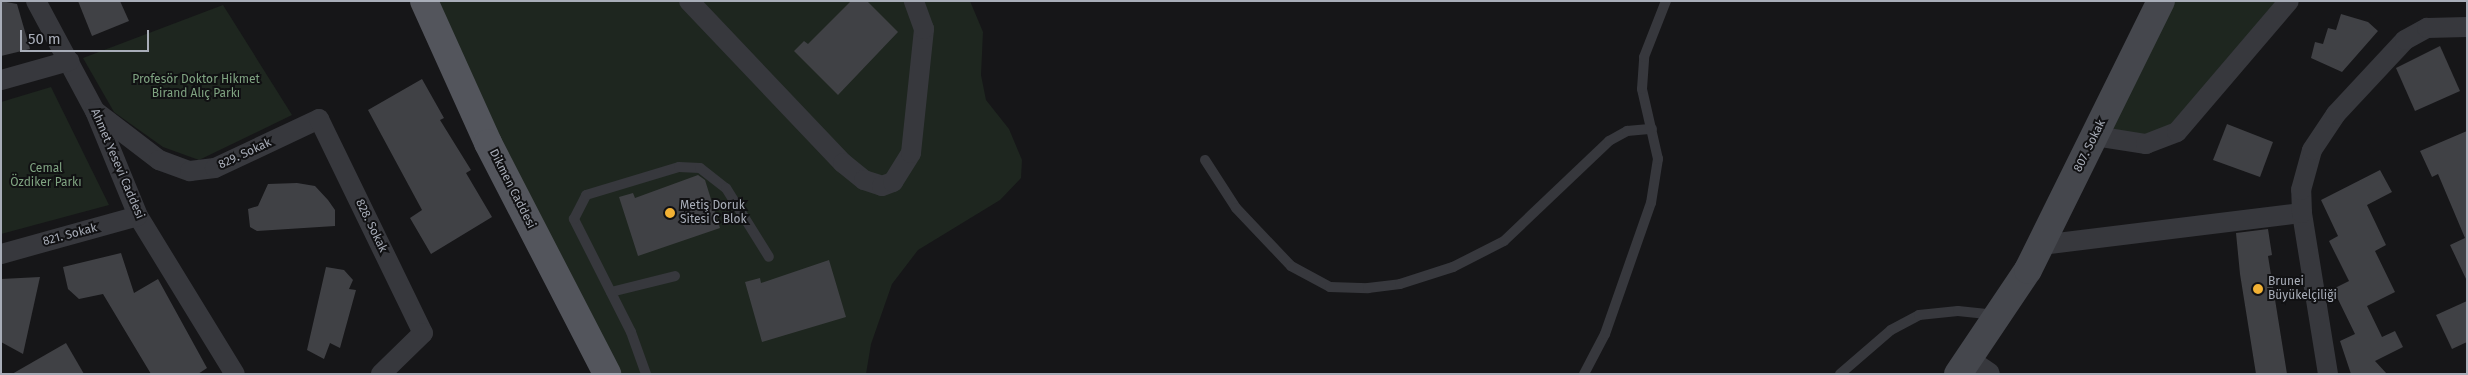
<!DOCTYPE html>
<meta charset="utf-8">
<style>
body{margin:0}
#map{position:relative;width:2468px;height:375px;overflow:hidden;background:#161618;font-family:"Fira Sans",sans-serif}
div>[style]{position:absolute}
.green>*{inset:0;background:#1e261f}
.building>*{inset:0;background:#404145}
.service>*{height:10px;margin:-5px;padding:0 5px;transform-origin:5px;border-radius:5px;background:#37383d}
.minor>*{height:20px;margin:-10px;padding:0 10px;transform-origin:10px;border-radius:10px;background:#37383d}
.tertiary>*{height:24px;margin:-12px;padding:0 12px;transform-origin:12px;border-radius:12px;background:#37383d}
.secondary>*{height:28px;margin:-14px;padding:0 14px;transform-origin:14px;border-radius:14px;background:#45474d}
.primary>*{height:28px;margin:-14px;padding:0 14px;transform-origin:14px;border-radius:14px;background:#53555c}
.dots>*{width:14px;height:14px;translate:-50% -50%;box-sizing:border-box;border:2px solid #111113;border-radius:50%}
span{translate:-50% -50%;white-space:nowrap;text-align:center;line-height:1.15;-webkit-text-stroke:4px #111113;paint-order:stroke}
.park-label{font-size:12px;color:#7fa381}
.street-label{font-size:12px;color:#a8adb8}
.poi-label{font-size:12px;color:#a8adb8}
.left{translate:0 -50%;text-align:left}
.frame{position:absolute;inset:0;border:2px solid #a8adb8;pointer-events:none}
.scale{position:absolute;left:20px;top:30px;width:129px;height:22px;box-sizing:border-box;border:2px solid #a8adb8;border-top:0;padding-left:6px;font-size:15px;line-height:18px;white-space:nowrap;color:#a8adb8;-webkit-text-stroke:4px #111113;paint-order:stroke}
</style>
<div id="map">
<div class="green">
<i style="clip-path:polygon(424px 1px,970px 1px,983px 32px,981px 75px,986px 100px,1009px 129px,1022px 160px,1021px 178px,1000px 200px,918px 250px,892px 284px,871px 344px,866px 374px,607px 374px)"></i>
<i style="clip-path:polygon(2161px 1px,2289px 1px,2161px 140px,2095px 136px)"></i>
<i style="clip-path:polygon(223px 5px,292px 115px,199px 160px,163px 147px,114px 112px,83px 58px)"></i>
<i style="clip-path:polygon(51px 87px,109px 205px,1px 234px,1px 102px)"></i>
</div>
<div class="building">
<i style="clip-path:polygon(1px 1px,17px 4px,30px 49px,1px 56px)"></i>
<i style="clip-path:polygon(78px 1px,120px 1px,129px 21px,92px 36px)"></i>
<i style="clip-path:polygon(851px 1px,867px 1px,898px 32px,838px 95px,794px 51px,804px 41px,808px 44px)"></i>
<i style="clip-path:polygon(2341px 14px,2368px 22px,2378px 31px,2342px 72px,2311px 58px,2315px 42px,2323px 44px,2328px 28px,2336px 30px)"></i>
<i style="clip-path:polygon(2440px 46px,2460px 91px,2415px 111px,2396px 68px)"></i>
<i style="clip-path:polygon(422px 79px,444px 118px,440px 120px,471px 170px,466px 173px,492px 217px,431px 254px,410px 218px,422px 210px,368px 110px)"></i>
<i style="clip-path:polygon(2227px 124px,2273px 142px,2260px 177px,2213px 160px)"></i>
<i style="clip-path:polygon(2467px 131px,2467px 281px,2450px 245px,2465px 238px,2438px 174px,2432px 177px,2420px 151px)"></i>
<i style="clip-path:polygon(2380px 170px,2392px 192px,2367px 205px,2386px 245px,2375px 251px,2395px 292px,2367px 306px,2382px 337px,2395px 331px,2403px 347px,2375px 361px,2387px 374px,2351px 374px,2340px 341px,2355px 334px,2333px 289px,2349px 281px,2329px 241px,2338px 236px,2321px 200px)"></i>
<i style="clip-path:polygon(698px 175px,705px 180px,720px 228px,638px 256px,619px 197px,633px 193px,635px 198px)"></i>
<i style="clip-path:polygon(297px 183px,315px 186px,328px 200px,335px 210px,335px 226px,257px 231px,250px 227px,248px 209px,258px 206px,268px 184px)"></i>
<i style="clip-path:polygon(2268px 229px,2272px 255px,2268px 256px,2287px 374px,2256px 374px,2240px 274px,2236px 233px)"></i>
<i style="clip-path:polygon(121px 253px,134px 293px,158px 279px,207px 368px,198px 374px,151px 374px,103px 294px,79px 299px,68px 289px,63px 267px)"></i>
<i style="clip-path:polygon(829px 260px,846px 317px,762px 342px,745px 282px,760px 278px,761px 283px)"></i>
<i style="clip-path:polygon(326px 267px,344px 270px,353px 280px,349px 289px,356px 290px,340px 348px,330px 343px,324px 359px,307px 350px)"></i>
<i style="clip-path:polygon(40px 277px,23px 354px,1px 342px,1px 279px)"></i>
<i style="clip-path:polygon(2467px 301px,2467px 342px,2452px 349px,2436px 315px)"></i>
<i style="clip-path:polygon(66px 343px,84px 374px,12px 374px)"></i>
</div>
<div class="service">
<i style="left:1205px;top:160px;width:57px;rotate:57.1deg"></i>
<i style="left:1236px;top:208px;width:80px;rotate:46.5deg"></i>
<i style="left:1291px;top:266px;width:44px;rotate:28.3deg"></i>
<i style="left:1330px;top:287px;width:38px;rotate:2deg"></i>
<i style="left:1368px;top:288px;width:32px;rotate:-7deg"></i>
<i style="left:1400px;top:284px;width:56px;rotate:-17.8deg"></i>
<i style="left:1453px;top:267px;width:57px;rotate:-27deg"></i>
<i style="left:1504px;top:241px;width:145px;rotate:-43.6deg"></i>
<i style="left:1609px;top:141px;width:21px;rotate:-29deg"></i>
<i style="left:1627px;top:131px;width:25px;rotate:-5deg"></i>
<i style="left:611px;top:292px;width:66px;rotate:-14deg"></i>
<i style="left:646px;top:374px;width:45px;rotate:-109.7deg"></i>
<i style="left:631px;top:332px;width:127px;rotate:-116.8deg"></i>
<i style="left:574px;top:219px;width:27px;rotate:-63deg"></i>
<i style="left:586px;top:195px;width:97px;rotate:-16.8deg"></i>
<i style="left:679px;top:167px;width:21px;rotate:3deg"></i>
<i style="left:700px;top:168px;width:33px;rotate:38deg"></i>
<i style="left:726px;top:188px;width:81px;rotate:58.1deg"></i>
<i style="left:1584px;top:374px;width:45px;rotate:-62.3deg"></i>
<i style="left:1605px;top:334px;width:139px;rotate:-70.7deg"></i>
<i style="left:1651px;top:203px;width:45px;rotate:-81deg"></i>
<i style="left:1658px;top:159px;width:72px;rotate:-102.9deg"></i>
<i style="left:1642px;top:89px;width:32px;rotate:-86deg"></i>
<i style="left:1644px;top:57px;width:60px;rotate:-68.6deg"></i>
<i style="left:1840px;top:374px;width:67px;rotate:-40.8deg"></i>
<i style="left:1891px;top:330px;width:32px;rotate:-28deg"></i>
<i style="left:1919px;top:315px;width:39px;rotate:-6deg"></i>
<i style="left:1958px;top:311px;width:36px;rotate:6deg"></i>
</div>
<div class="minor">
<i style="left:36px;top:1px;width:125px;rotate:61.8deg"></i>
<i style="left:95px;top:111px;width:113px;rotate:67.7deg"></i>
<i style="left:138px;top:216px;width:185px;rotate:58.5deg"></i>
<i style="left:689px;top:1px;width:224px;rotate:46.5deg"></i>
<i style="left:843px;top:163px;width:27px;rotate:39deg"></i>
<i style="left:864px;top:180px;width:19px;rotate:18deg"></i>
<i style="left:882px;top:186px;width:12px;rotate:-20deg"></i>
<i style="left:893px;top:182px;width:34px;rotate:-58deg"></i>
<i style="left:911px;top:153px;width:125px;rotate:-84deg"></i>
<i style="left:924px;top:29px;width:30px;rotate:-110deg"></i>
<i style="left:1px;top:80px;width:71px;rotate:-15.6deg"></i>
<i style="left:95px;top:111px;width:81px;rotate:37.4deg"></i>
<i style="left:159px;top:160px;width:33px;rotate:20deg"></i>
<i style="left:190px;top:171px;width:25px;rotate:-7deg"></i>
<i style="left:215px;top:168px;width:115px;rotate:-25.2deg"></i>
<i style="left:319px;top:119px;width:238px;rotate:64.1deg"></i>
<i style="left:423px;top:333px;width:59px;rotate:135.7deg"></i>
<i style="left:2095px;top:136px;width:52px;rotate:8.9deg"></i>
<i style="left:2146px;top:144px;width:33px;rotate:-21deg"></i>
<i style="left:2177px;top:132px;width:172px;rotate:-49.5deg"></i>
<i style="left:2041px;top:245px;width:263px;rotate:-7deg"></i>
<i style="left:1px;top:254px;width:142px;rotate:-15.5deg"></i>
<i style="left:2328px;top:374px;width:163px;rotate:-99.2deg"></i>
<i style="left:2302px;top:213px;width:23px;rotate:-92deg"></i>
<i style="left:2301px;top:190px;width:41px;rotate:-74.6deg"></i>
<i style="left:2312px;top:150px;width:43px;rotate:-56.3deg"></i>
<i style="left:2336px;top:114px;width:101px;rotate:-47deg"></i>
<i style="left:2405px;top:40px;width:25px;rotate:-29deg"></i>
<i style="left:2427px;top:28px;width:40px;rotate:-1.4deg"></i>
</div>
<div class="tertiary">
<i style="left:1967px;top:360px;width:25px;rotate:34deg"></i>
</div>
<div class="secondary">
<i style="left:1958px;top:374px;width:125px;rotate:-56.1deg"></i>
<i style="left:2028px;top:270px;width:300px;rotate:-63.7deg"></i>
</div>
<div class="primary">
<i style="left:424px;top:1px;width:156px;rotate:65.7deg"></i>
<i style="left:488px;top:143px;width:260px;rotate:62.7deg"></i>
</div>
<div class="dots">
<i style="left:670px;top:213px;background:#f2b134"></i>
<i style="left:2258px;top:289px;background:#f2b134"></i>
</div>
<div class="park-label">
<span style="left:196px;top:87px">Profesör Doktor Hikmet<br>Birand Alıç Parkı</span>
<span style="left:46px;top:176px">Cemal<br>Özdiker Parkı</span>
</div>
<div class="street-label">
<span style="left:2090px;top:146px;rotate:-64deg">807. Sokak</span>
<span style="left:245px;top:154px;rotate:-25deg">829. Sokak</span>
<span style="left:117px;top:164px;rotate:67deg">Ahmet Yesevi Caddesi</span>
<span style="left:512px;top:189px;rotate:63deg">Dikmen Caddesi</span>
<span style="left:371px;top:226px;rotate:64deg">828. Sokak</span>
<span style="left:70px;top:235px;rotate:-15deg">821. Sokak</span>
</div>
<div class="poi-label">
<span class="left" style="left:680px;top:213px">Metiş Doruk<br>Sitesi C Blok</span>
<span class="left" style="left:2268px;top:289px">Brunei<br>Büyükelçiliği</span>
</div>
<div class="frame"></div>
<div class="scale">50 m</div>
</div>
